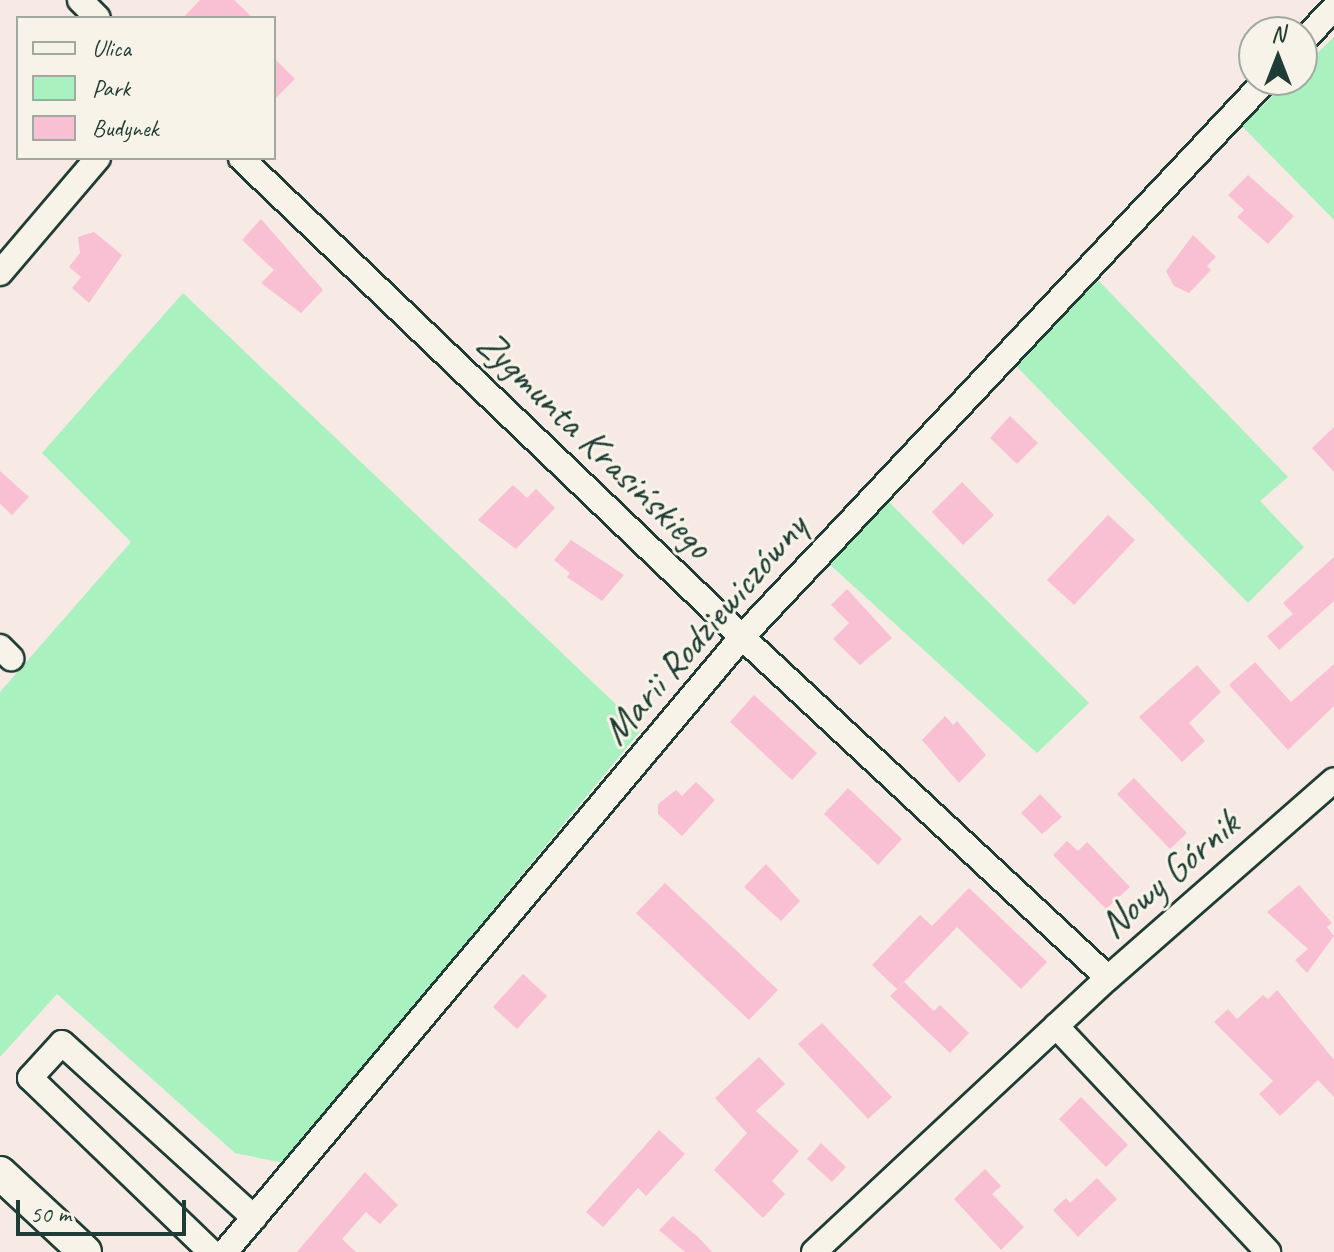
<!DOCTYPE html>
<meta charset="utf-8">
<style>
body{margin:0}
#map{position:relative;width:1334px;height:1252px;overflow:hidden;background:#f7e9e4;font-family:Caveat,sans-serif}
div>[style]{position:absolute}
.green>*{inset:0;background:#a9f1bf}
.building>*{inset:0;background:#f9bfd2}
.roads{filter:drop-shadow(2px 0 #1f3d34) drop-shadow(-2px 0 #1f3d34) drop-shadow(0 2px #1f3d34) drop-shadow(0 -2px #1f3d34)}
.minor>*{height:24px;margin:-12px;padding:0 12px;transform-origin:12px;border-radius:12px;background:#f7f3e8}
.major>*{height:32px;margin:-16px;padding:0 16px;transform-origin:16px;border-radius:16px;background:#f7f3e8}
span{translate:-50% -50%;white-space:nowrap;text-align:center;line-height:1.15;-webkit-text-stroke:6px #f7f3e8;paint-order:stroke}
.street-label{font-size:40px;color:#1f3d34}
.legend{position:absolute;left:16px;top:16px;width:260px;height:144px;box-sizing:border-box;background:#f7f3e8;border:2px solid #a1aaa0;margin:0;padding:10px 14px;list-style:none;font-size:24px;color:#1f3d34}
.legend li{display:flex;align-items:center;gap:16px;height:40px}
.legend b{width:40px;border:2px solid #a1aaa0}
.north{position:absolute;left:1238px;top:16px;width:80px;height:80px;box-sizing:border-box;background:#f7f3e8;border:2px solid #a1aaa0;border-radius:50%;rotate:0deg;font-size:22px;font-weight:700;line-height:32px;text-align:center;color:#1f3d34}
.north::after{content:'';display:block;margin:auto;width:28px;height:36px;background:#1f3d34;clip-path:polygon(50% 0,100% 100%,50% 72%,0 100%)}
.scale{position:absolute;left:16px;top:1200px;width:170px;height:36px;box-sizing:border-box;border:4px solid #1f3d34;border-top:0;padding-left:10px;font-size:24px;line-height:28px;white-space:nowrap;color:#1f3d34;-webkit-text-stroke:6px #f7f3e8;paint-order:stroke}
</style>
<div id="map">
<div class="green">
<i style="clip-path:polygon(1334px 37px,1334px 220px,1242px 126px,1289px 80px,1302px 80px,1302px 68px)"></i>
<i style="clip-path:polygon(1096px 278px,1288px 477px,1260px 501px,1304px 547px,1248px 603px,1013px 363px)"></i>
<i style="clip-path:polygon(183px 293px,642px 729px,284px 1163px,235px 1153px,57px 994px,0 1057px,0 692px,131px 542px,42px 453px)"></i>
<i style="clip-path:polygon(886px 499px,1089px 703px,1037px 753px,827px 562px)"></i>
</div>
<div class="building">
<i style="clip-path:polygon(200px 0,234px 0,253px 18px,183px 18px)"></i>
<i style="clip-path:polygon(274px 58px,295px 79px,274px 100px)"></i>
<i style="clip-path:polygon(1248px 175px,1294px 216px,1268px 244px,1237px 217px,1244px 210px,1228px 195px)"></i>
<i style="clip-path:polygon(261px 219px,323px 290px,301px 313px,261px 283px,274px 270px,242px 240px)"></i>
<i style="clip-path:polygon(94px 232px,122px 255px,89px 303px,72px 288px,81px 277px,69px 267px,80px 253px,78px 237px)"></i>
<i style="clip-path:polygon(1193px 235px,1216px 257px,1207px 266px,1211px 270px,1189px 293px,1174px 286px,1166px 271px)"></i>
<i style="clip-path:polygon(1010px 416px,1038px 443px,1017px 464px,990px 438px)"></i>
<i style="clip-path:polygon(1334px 427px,1334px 472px,1312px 448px)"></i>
<i style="clip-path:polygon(0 471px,29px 497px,12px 515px,0 504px)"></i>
<i style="clip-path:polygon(962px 482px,994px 515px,963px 545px,932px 512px)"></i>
<i style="clip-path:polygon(513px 485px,527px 498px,536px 489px,555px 508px,516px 549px,478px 520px)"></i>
<i style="clip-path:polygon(1108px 515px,1135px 540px,1074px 605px,1047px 580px)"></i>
<i style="clip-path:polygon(571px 540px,624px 575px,602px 601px,567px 577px,570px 573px,554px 560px)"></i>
<i style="clip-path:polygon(1334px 557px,1334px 601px,1279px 650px,1267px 636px,1293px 614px,1283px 603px)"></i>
<i style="clip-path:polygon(847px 589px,892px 638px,860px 665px,833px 639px,849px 623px,831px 605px)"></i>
<i style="clip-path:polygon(1255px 662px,1291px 702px,1334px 664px,1334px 706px,1288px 750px,1229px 685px)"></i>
<i style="clip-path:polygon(1197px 665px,1221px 692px,1189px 723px,1205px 741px,1182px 762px,1139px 717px)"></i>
<i style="clip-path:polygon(754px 695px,817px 753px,792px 780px,730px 722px)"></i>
<i style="clip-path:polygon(945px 716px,953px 725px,957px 721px,986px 755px,959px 783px,922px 740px)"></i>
<i style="clip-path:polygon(1134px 778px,1187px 833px,1170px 849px,1117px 794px)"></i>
<i style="clip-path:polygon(696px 782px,715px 800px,682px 836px,658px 814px,658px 804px,676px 790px,682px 796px)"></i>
<i style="clip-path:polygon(848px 788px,902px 839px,878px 865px,824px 814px)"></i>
<i style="clip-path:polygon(1040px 794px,1062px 817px,1042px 834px,1021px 813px)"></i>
<i style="clip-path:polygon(1067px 841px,1078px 851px,1087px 842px,1130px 887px,1106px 909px,1053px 855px)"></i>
<i style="clip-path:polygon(766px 864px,800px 901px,781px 921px,744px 887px)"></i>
<i style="clip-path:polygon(665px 883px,778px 990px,749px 1020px,636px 913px)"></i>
<i style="clip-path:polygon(1299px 885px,1332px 923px,1327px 927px,1334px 936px,1307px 973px,1295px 960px,1308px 949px,1267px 912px)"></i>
<i style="clip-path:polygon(969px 888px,1047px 962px,1021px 989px,957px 927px,897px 989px,872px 965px,920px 915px,932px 926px)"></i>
<i style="clip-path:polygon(523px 974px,547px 996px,517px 1029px,493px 1007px)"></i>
<i style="clip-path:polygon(904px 982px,934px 1011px,940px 1005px,969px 1033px,950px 1053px,890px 996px)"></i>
<i style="clip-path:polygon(1277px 990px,1334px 1060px,1334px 1097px,1318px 1080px,1280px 1116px,1259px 1094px,1273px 1081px,1214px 1022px,1228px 1009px,1237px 1019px,1263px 995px,1268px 999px)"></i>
<i style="clip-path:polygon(822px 1023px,892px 1097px,868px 1119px,798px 1044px)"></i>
<i style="clip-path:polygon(759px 1057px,785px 1084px,756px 1111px,799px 1151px,772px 1181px,785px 1194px,763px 1218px,714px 1170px,747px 1133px,715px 1098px)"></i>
<i style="clip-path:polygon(1081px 1097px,1128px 1145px,1106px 1167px,1059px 1119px)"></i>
<i style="clip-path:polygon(659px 1130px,685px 1154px,646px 1196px,638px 1188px,603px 1227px,586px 1212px)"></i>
<i style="clip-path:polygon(821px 1143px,846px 1167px,832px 1182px,807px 1159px)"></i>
<i style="clip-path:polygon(985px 1169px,1001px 1186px,992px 1194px,1024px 1227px,1001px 1250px,954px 1199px)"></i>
<i style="clip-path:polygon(365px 1172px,398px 1205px,380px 1224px,366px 1212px,342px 1239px,356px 1252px,297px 1252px)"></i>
<i style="clip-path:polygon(1097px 1178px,1117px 1199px,1078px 1237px,1053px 1210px,1066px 1198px,1070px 1203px)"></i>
<i style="clip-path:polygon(673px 1216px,699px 1238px,712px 1252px,685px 1252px,659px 1230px)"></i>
</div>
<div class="roads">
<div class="minor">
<i style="left:80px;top:0;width:25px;rotate:45deg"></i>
<i style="left:1302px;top:42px;width:47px;rotate:-46.7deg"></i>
<i style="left:241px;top:158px;width:693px;rotate:43.71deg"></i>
<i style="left:742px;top:637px;width:500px;rotate:42.97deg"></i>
<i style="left:0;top:273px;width:151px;rotate:-49.6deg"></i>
<i style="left:0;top:647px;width:16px;rotate:45deg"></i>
<i style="left:1056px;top:1026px;width:310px;rotate:46.8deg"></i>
<i style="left:211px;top:1252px;width:251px;rotate:-136.1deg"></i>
<i style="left:30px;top:1078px;width:47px;rotate:-47.6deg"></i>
<i style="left:62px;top:1043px;width:260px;rotate:42.3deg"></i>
<i style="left:225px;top:1252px;width:803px;rotate:-49.95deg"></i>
<i style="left:742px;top:637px;width:765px;rotate:-46.75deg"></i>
<i style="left:814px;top:1252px;width:402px;rotate:-43deg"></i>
<i style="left:1108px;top:978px;width:300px;rotate:-41.2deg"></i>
</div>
<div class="major">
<i style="left:0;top:1173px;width:116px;rotate:42.9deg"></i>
</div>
</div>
<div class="street-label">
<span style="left:595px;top:444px;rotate:44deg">Zygmunta Krasińskiego</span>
<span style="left:704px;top:629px;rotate:-49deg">Marii Rodziewiczówny</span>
<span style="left:1169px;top:874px;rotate:-41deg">Nowy Górnik</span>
</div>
<ul class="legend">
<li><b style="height:10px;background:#f7f3e8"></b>Ulica</li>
<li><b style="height:22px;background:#a9f1bf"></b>Park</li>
<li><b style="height:22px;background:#f9bfd2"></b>Budynek</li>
</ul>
<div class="north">N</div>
<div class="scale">50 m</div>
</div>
